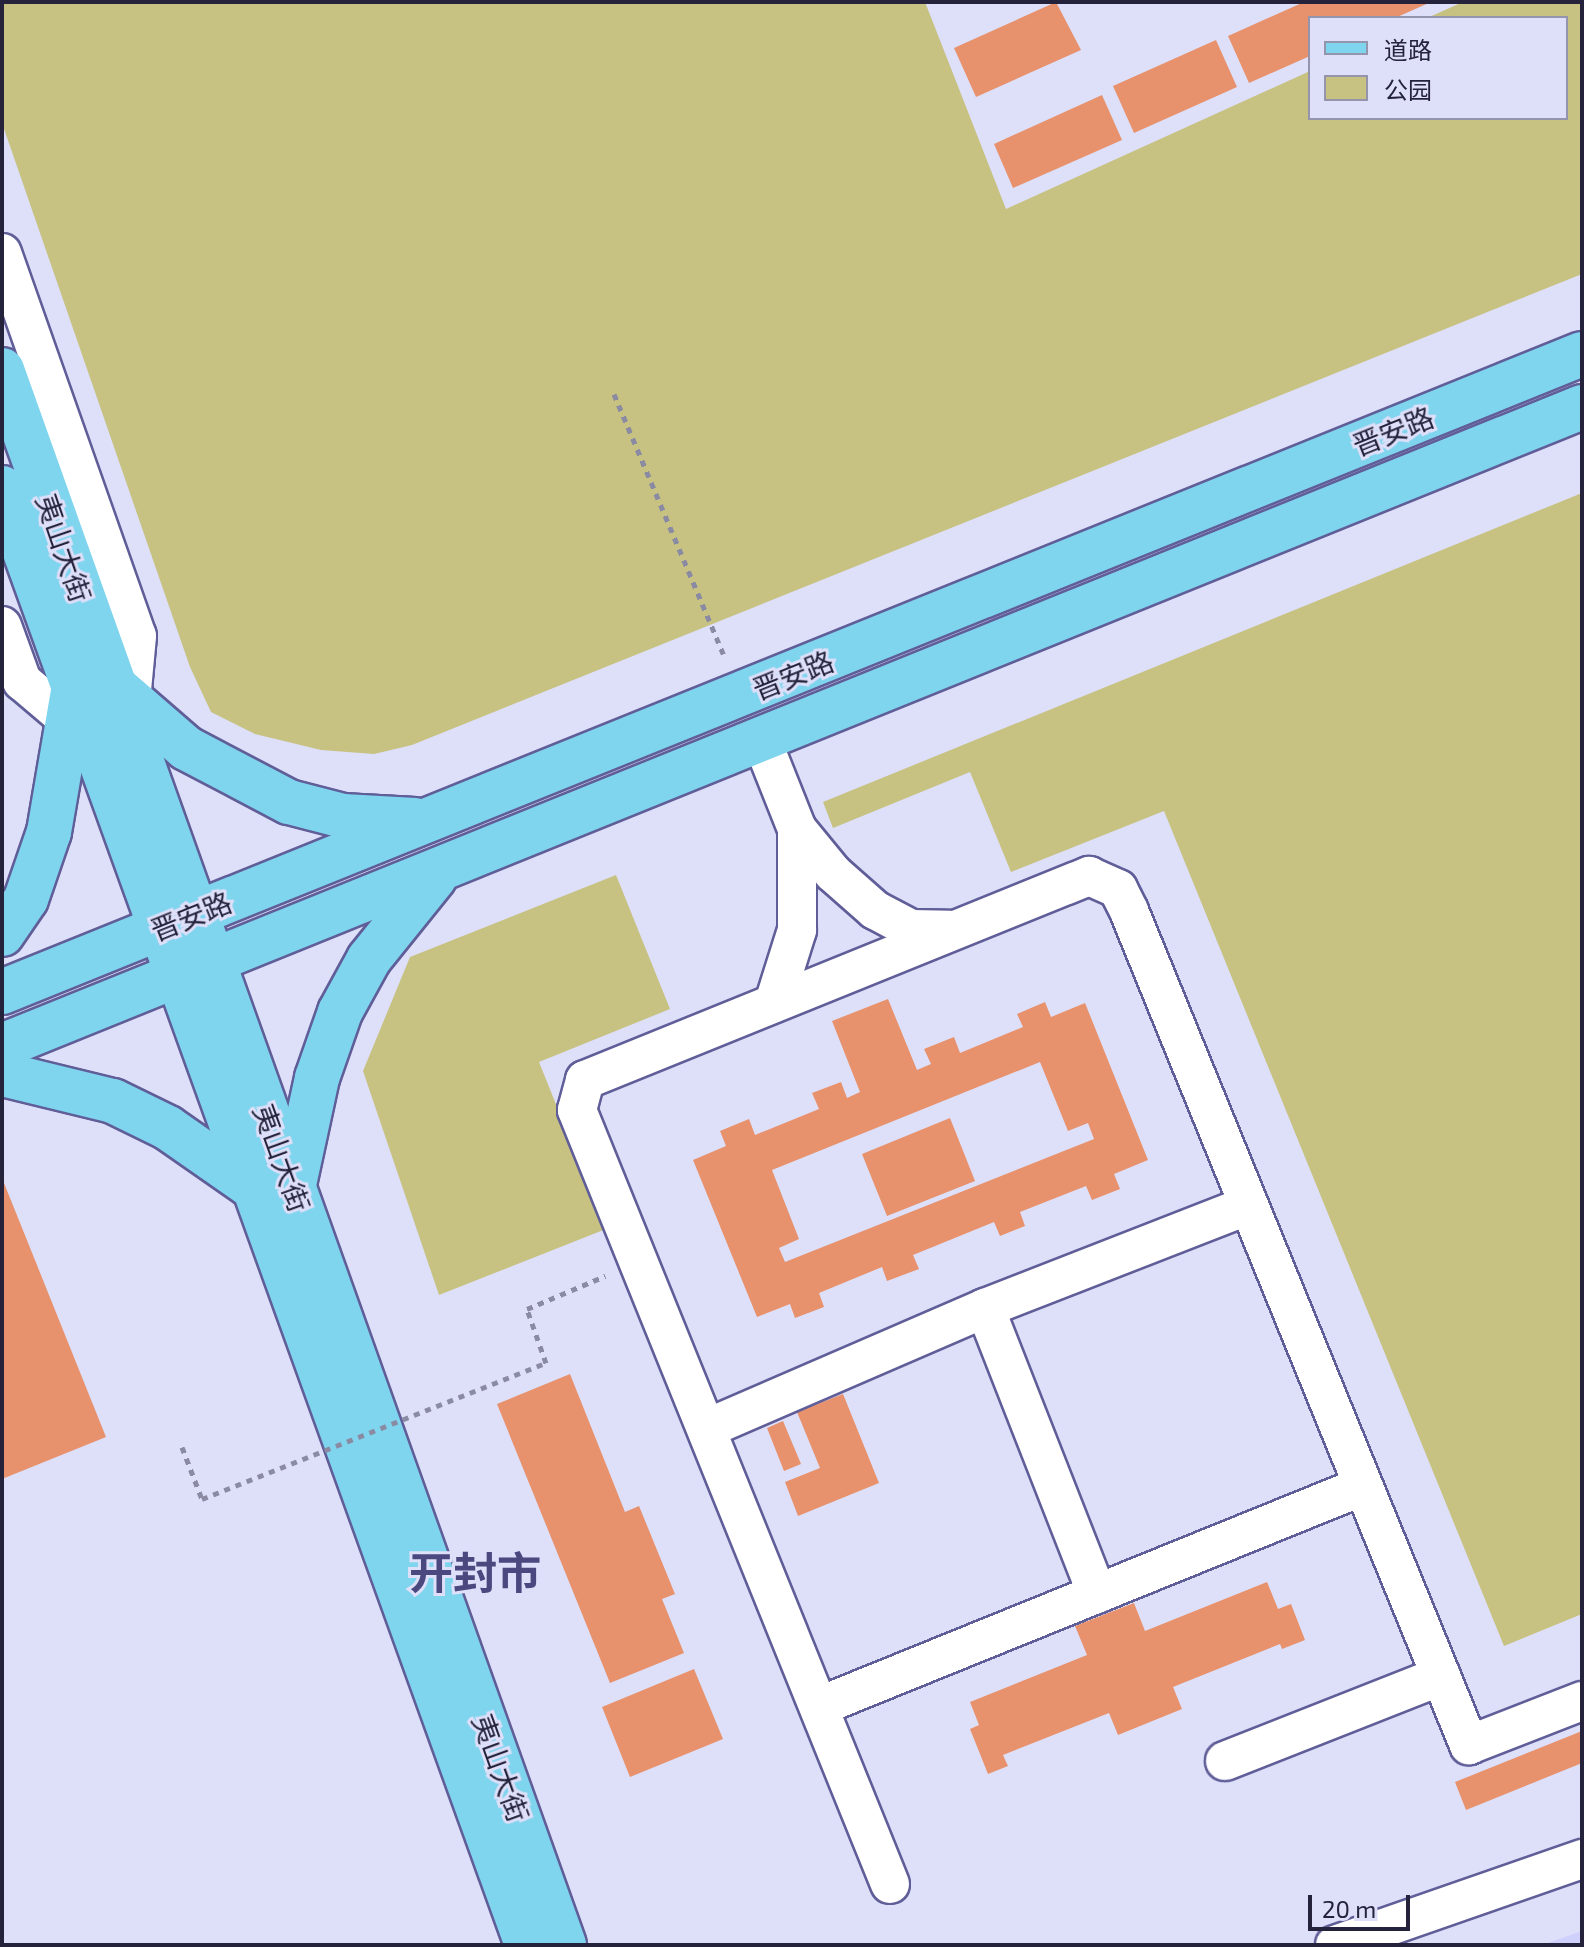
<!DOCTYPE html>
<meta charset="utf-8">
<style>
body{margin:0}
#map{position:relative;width:1584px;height:1947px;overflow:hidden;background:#dedff9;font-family:"Exo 2","Noto Sans SC",sans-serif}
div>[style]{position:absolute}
.built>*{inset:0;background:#d0d0fc}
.green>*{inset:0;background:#c7c281}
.building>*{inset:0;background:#e7926c}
.path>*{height:5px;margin-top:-2.5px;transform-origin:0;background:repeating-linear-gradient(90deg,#8a8aa3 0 6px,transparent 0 12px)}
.roads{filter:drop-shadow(2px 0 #605e98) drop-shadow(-2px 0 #605e98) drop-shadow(0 2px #605e98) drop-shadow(0 -2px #605e98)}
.minor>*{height:38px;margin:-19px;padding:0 19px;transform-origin:19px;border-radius:19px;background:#fff}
.major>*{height:44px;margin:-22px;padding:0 22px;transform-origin:22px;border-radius:22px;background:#7fd4ee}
.path-bridge>*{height:5px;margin-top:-2.5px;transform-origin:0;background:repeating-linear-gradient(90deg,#8a8aa3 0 6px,transparent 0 12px)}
span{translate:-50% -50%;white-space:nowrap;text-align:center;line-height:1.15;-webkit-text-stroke:6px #dedff9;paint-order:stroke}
.street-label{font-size:28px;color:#24233b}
.town-label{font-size:44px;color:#4b4880;font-weight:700}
.frame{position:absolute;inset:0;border:4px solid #24233b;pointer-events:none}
.legend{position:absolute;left:1308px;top:16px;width:260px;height:104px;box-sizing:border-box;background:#dedff9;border:2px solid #9494ad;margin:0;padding:10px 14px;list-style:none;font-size:24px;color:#24233b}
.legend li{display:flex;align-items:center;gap:16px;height:40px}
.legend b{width:40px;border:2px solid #9494ad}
.scale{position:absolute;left:1308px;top:1895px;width:102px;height:36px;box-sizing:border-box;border:4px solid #24233b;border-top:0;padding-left:10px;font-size:24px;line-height:28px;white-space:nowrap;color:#24233b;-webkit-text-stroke:6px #dedff9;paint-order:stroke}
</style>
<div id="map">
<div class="built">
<i style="clip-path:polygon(1582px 1931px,1582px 1945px,1542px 1945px)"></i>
</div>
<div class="green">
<i style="clip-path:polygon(2px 2px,925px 2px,1006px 209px,1310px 71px,1310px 118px,1566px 118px,1566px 18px,1427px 18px,1463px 2px,1582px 2px,1582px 274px,412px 745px,374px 754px,321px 750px,255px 734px,211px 712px,190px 667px,2px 123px)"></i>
<i style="clip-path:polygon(1582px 493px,1582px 1614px,1504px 1646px,1164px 811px,1011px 872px,970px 772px,833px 828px,823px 802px)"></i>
<i style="clip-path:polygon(616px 875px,670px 1009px,539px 1062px,606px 1229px,439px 1295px,363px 1071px,410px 957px)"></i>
</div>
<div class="building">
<i style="clip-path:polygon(1056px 2px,1081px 50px,976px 97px,954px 48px)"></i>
<i style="clip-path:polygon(1304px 2px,1431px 2px,1395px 18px,1310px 18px,1310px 56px,1249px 83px,1228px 36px)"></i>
<i style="clip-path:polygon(1216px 40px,1237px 87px,1134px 133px,1113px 86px)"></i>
<i style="clip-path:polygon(1102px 95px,1122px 140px,1013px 188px,994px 144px)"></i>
<i style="clip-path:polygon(evenodd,888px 999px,917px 1070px,931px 1064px,924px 1049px,954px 1037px,960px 1053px,1023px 1027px,1017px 1014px,1045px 1002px,1051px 1017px,1085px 1003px,1148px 1160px,1114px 1174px,1120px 1189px,1092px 1200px,1086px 1186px,1020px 1212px,1025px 1226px,1000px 1236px,994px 1222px,913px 1255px,919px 1269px,887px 1281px,882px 1267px,819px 1293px,824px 1307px,795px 1318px,790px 1304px,757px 1317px,693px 1160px,726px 1146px,720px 1131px,749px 1119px,755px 1135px,819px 1109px,812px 1093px,841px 1082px,847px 1098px,860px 1092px,832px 1021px,888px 999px,1040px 1062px,1068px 1131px,1088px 1123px,1094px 1139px,785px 1262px,779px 1248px,799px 1239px,772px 1170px,1040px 1062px)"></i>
<i style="clip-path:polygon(950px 1118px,975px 1181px,887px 1216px,862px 1154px)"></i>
<i style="clip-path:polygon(2px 1178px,106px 1437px,2px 1479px)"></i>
<i style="clip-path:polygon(570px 1374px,625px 1512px,639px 1506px,675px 1594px,662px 1599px,684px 1653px,610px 1683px,497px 1404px)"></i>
<i style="clip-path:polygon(843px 1394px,879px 1483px,798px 1516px,785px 1482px,820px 1468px,797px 1412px)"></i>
<i style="clip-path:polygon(783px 1421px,801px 1464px,784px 1471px,767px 1428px)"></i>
<i style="clip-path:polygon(1267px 1582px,1278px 1609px,1291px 1604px,1305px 1640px,1282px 1649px,1280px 1644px,1173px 1687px,1182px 1709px,1118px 1735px,1109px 1713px,1003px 1755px,1008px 1766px,988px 1774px,970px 1729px,979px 1725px,970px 1702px,1087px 1655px,1075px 1626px,1134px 1603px,1145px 1631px)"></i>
<i style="clip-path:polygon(694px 1669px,723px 1739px,630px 1777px,602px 1707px)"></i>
<i style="clip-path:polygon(1582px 1731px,1582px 1763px,1466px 1810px,1455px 1782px)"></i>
</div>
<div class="path">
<i style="left:614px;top:394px;width:286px;rotate:67.2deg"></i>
<i style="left:546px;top:1363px;width:57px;rotate:-109.4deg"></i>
<i style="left:527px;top:1309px;width:85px;rotate:-22.9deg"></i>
<i style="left:182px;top:1447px;width:56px;rotate:69deg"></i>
</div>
<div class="roads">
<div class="minor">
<i style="left:2px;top:253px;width:406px;rotate:70.6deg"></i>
<i style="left:137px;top:636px;width:86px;rotate:95.3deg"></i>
<i style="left:2px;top:626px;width:59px;rotate:70deg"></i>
<i style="left:22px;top:681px;width:87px;rotate:40.3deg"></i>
<i style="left:762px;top:741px;width:95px;rotate:68.3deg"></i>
<i style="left:797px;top:829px;width:57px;rotate:50.7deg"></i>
<i style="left:833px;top:873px;width:56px;rotate:41.4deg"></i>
<i style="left:875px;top:910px;width:41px;rotate:27.8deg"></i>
<i style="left:911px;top:929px;width:39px;rotate:1deg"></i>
<i style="left:774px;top:1003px;width:77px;rotate:-72.5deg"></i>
<i style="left:797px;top:930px;width:101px;rotate:-90deg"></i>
<i style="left:985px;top:1308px;width:307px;rotate:68.6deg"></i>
<i style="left:708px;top:1428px;width:302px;rotate:-23.4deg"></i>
<i style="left:985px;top:1308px;width:283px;rotate:-21.3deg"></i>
<i style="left:820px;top:1706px;width:586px;rotate:-22.06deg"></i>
<i style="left:1225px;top:1761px;width:232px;rotate:-21.5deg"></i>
<i style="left:890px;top:1884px;width:835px;rotate:-112.02deg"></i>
<i style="left:577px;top:1110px;width:31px;rotate:-75deg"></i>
<i style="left:585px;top:1080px;width:544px;rotate:-22.04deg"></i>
<i style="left:1089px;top:876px;width:32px;rotate:24deg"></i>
<i style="left:1118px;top:889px;width:25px;rotate:63deg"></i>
<i style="left:1129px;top:911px;width:901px;rotate:67.82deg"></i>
<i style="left:1469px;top:1745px;width:121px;rotate:-21.3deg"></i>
<i style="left:1335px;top:1945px;width:262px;rotate:-19.2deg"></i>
</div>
<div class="major">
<i style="left:2px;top:370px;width:1672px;rotate:70.36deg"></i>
<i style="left:2px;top:488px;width:1549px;rotate:70.18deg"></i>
<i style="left:117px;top:688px;width:91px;rotate:41deg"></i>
<i style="left:186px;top:748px;width:116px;rotate:27.7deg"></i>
<i style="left:289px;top:802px;width:56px;rotate:14.5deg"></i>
<i style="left:343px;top:816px;width:72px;rotate:3.2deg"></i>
<i style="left:2px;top:934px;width:42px;rotate:-55.6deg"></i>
<i style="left:26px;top:899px;width:71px;rotate:-71.1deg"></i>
<i style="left:49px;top:832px;width:142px;rotate:-80.3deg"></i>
<i style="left:2px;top:992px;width:1704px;rotate:-21.99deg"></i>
<i style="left:2px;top:1046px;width:1704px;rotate:-22.02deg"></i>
<i style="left:2px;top:1074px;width:114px;rotate:13.7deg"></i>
<i style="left:113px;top:1101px;width:61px;rotate:26.1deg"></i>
<i style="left:168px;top:1128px;width:105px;rotate:34.9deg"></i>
<i style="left:293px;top:1189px;width:114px;rotate:-77.8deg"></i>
<i style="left:317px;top:1078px;width:70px;rotate:-70.8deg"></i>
<i style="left:340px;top:1012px;width:60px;rotate:-61.3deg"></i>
<i style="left:369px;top:959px;width:105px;rotate:-51.2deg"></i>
</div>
</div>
<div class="path-bridge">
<i style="left:202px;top:1499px;width:370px;rotate:-21.6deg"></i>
</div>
<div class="street-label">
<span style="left:1393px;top:431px;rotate:-22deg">晋安路</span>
<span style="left:64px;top:548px;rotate:71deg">夷山大街</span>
<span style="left:793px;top:675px;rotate:-22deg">晋安路</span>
<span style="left:191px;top:916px;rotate:-22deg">晋安路</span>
<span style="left:282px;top:1158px;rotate:70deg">夷山大街</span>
<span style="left:501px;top:1768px;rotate:70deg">夷山大街</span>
</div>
<div class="town-label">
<span style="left:475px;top:1572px">开封市</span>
</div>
<div class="frame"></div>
<ul class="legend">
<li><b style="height:10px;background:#7fd4ee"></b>道路</li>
<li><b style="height:22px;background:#c7c281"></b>公园</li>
</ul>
<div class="scale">20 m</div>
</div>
